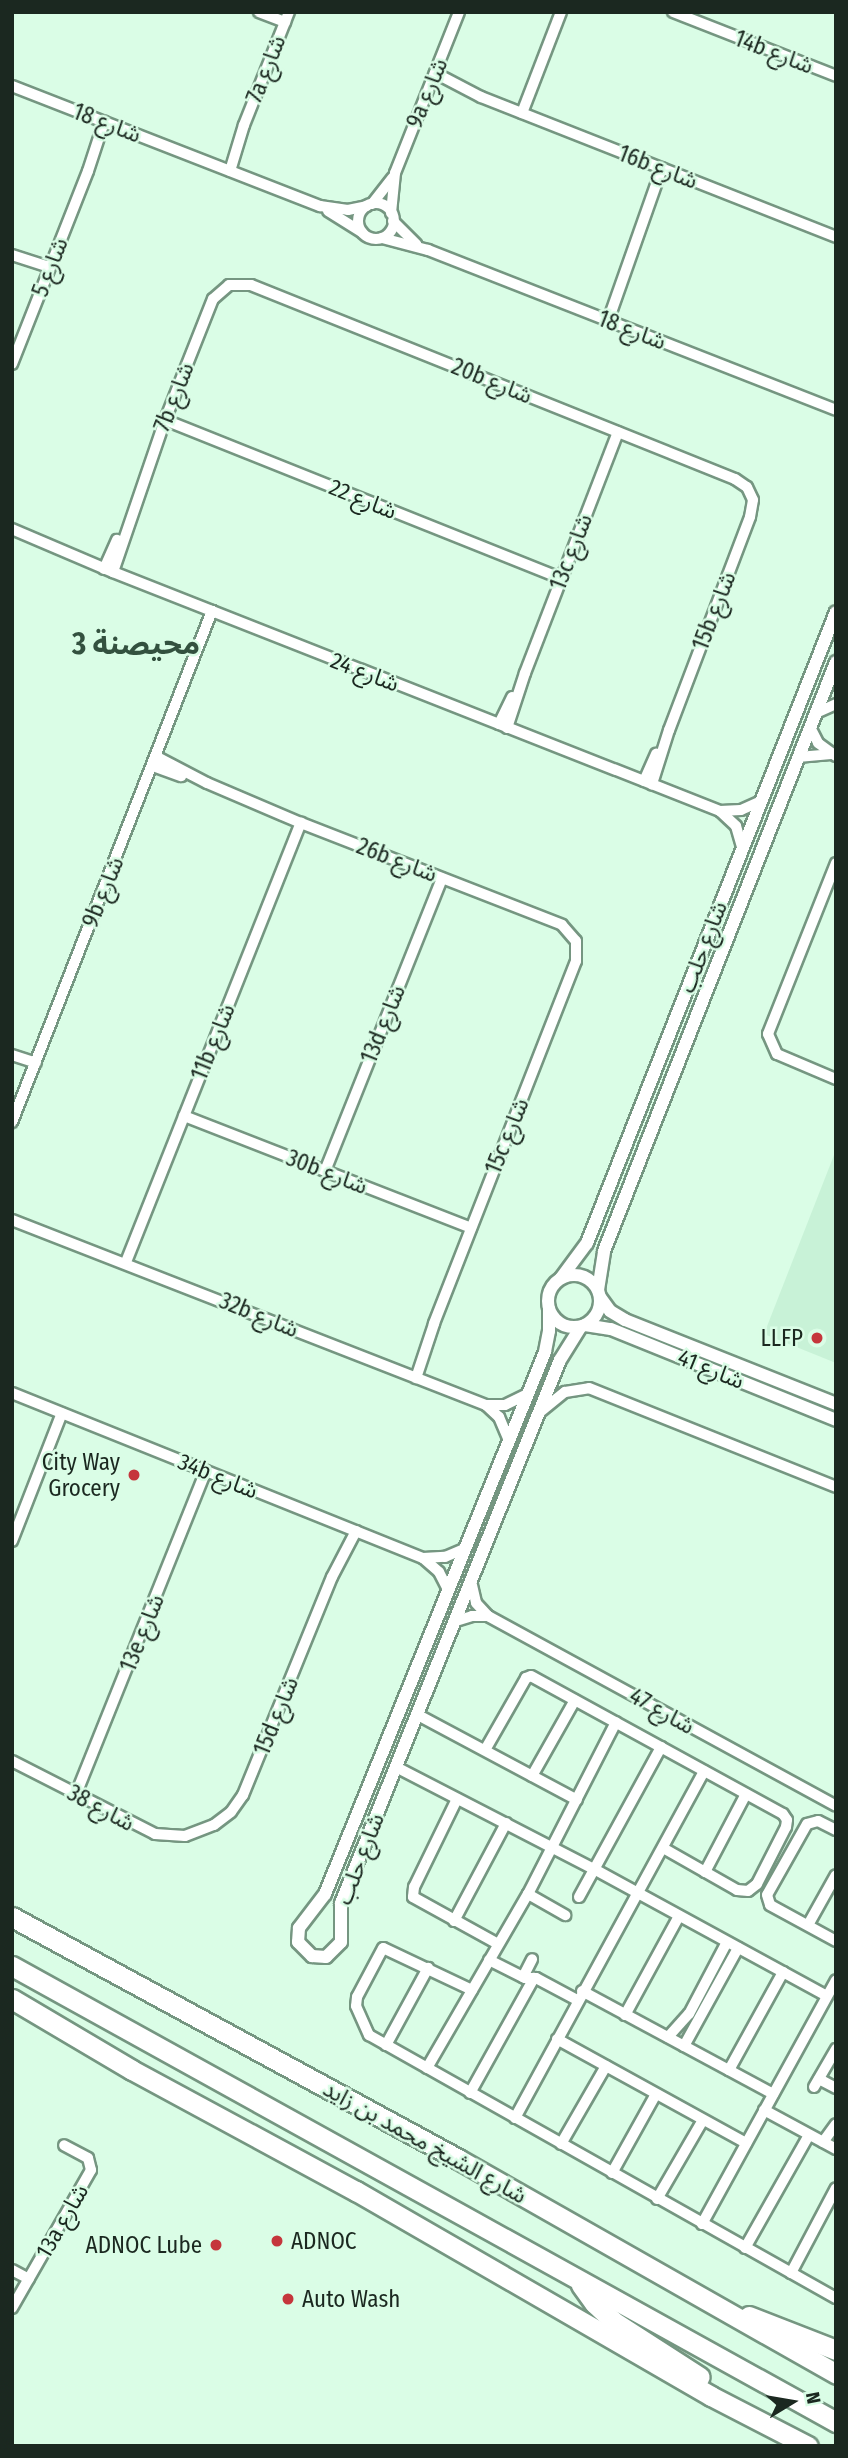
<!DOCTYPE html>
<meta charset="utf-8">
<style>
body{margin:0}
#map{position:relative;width:848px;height:2458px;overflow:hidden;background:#dafde6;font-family:"Fira Sans Condensed","Noto Sans Arabic",sans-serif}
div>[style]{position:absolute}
.built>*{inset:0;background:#c8f2d7}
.roads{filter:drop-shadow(2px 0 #759681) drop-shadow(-2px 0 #759681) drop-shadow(0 2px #759681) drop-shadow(0 -2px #759681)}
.minor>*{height:10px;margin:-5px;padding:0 5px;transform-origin:5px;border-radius:5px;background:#fff}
.minor>.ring{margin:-5px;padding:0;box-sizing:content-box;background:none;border:10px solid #fff;border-radius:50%}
.tertiary>*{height:12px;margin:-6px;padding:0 6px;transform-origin:6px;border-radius:6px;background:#fff}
.tertiary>.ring{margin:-6px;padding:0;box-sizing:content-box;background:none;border:12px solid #fff;border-radius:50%}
.motorway>*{height:19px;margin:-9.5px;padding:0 9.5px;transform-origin:9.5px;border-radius:9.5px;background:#fff}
.dots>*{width:19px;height:19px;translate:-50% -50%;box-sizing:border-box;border:4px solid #dafde6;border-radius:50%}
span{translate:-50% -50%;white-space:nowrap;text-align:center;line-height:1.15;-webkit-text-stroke:5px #dafde6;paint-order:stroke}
.street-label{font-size:23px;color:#1b2820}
.poi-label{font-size:23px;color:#1b2820}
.right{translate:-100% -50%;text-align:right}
.left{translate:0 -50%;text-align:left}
.district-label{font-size:30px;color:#33513f;font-weight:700}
.frame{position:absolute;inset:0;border:14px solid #1b2820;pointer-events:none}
.north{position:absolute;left:757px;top:2367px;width:70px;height:70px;-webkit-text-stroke:5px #dafde6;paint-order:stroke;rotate:79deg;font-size:19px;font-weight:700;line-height:28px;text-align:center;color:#1b2820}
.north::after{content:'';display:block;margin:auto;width:24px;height:32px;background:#1b2820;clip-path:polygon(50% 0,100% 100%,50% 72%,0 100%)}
</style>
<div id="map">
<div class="built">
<i style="clip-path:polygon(836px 1150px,836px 1363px,764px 1334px)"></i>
</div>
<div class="roads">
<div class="minor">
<i style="left:259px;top:12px;width:28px;rotate:21deg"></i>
<i style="left:673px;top:12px;width:175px;rotate:21.4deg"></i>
<i style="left:435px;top:73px;width:52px;rotate:27.6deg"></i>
<i style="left:481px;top:97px;width:382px;rotate:21.5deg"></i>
<i style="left:12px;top:86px;width:331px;rotate:21.3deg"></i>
<i style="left:320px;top:206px;width:28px;rotate:8deg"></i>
<i style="left:348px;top:210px;width:19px;rotate:-12deg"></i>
<i style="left:522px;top:113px;width:108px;rotate:-68.9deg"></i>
<i style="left:230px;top:171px;width:48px;rotate:-73.1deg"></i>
<i style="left:244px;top:125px;width:122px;rotate:-68.3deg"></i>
<i class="ring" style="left:358px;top:203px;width:26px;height:26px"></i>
<i style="left:372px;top:204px;width:33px;rotate:-52deg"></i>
<i style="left:328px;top:211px;width:40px;rotate:32deg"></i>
<i style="left:391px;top:213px;width:40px;rotate:-84.3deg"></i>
<i style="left:395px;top:173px;width:173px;rotate:-68.3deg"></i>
<i style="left:393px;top:221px;width:33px;rotate:45deg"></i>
<i style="left:382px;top:238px;width:48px;rotate:14.6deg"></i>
<i style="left:428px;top:250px;width:438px;rotate:21.4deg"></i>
<i style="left:12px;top:255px;width:40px;rotate:18deg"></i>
<i style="left:608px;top:321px;width:162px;rotate:-70.6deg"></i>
<i style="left:12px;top:364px;width:207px;rotate:-68.5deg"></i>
<i style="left:88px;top:171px;width:52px;rotate:-71.9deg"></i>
<i style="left:165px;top:420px;width:425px;rotate:21.8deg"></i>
<i style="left:12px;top:529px;width:110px;rotate:23.1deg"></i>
<i style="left:113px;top:572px;width:652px;rotate:21.49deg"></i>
<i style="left:720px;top:811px;width:22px;rotate:43deg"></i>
<i style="left:736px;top:826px;width:22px;rotate:74deg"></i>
<i style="left:104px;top:569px;width:32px;rotate:-66deg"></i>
<i style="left:113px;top:572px;width:161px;rotate:-71.1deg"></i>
<i style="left:165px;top:420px;width:130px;rotate:-68.4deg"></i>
<i style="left:213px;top:299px;width:21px;rotate:-41deg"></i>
<i style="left:229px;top:285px;width:22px"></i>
<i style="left:251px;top:285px;width:521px;rotate:21.84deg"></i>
<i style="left:735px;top:479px;width:14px;rotate:34deg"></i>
<i style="left:747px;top:487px;width:14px;rotate:65deg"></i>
<i style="left:753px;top:500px;width:17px;rotate:100deg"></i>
<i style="left:750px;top:517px;width:228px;rotate:110.8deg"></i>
<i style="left:669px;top:730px;width:57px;rotate:107.5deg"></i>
<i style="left:816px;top:713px;width:22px;rotate:-24deg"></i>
<i style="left:499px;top:724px;width:30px;rotate:-64deg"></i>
<i style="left:810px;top:727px;width:18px;rotate:63deg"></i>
<i style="left:818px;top:743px;width:22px;rotate:36deg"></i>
<i style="left:507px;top:728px;width:58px;rotate:-71.9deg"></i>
<i style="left:525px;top:673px;width:258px;rotate:-68.9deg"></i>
<i style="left:157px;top:757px;width:56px;rotate:27.5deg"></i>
<i style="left:207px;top:783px;width:102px;rotate:23.1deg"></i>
<i style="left:301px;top:823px;width:280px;rotate:21.3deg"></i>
<i style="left:562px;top:925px;width:21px;rotate:49deg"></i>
<i style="left:576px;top:941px;width:20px;rotate:90deg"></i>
<i style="left:576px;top:961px;width:390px;rotate:111.4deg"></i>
<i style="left:434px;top:1324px;width:57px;rotate:108.4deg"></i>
<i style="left:798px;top:757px;width:33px;rotate:-5deg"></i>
<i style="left:153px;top:766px;width:30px;rotate:20deg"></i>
<i style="left:644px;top:781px;width:30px;rotate:-66deg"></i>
<i style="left:720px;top:811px;width:21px;rotate:-3deg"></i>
<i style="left:741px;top:810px;width:22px;rotate:-24deg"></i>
<i style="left:836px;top:863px;width:184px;rotate:111.7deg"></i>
<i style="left:768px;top:1034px;width:22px;rotate:66deg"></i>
<i style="left:777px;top:1054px;width:64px;rotate:23deg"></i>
<i style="left:12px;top:1055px;width:25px;rotate:18deg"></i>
<i style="left:184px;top:1116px;width:308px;rotate:21.3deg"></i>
<i style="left:12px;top:1122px;width:549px;rotate:-68.63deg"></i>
<i style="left:325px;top:1171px;width:315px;rotate:-68.2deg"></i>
<i style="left:12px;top:1220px;width:509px;rotate:21.32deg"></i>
<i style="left:486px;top:1405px;width:18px;rotate:43deg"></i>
<i style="left:499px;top:1417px;width:25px;rotate:67deg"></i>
<i style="left:126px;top:1262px;width:473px;rotate:-68.3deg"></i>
<i style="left:12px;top:1393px;width:443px;rotate:21.9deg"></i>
<i style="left:423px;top:1558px;width:21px;rotate:41deg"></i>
<i style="left:439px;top:1572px;width:20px;rotate:63deg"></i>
<i style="left:486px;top:1405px;width:19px"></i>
<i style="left:505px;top:1405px;width:25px;rotate:-26deg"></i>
<i style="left:540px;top:1412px;width:32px;rotate:-39deg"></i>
<i style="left:565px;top:1392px;width:24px;rotate:-9deg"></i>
<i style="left:589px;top:1388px;width:266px;rotate:21.8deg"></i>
<i style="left:12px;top:1541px;width:137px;rotate:-68.7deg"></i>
<i style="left:423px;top:1558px;width:22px;rotate:-3deg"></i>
<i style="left:445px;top:1557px;width:23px;rotate:-23deg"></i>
<i style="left:472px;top:1585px;width:18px;rotate:77deg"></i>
<i style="left:476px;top:1603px;width:18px;rotate:47deg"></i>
<i style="left:488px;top:1616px;width:396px;rotate:28.6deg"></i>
<i style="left:456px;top:1621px;width:17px;rotate:-17deg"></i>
<i style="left:472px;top:1616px;width:16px"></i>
<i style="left:418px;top:1715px;width:180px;rotate:28.1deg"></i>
<i style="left:485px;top:1750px;width:83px;rotate:-60.3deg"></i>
<i style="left:526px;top:1678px;width:5px;rotate:-22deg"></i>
<i style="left:531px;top:1676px;width:287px;rotate:28.7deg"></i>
<i style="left:783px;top:1814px;width:7px;rotate:56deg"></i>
<i style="left:787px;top:1820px;width:7px;rotate:98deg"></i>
<i style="left:786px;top:1827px;width:64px;rotate:117deg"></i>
<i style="left:757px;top:1884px;width:11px;rotate:142deg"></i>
<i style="left:748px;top:1891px;width:11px;rotate:-175deg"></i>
<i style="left:737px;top:1890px;width:85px;rotate:-150.4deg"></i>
<i style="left:12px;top:1761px;width:161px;rotate:27deg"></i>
<i style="left:155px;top:1834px;width:30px;rotate:4deg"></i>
<i style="left:185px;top:1836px;width:31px;rotate:-21deg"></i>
<i style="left:214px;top:1825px;width:21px;rotate:-37deg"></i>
<i style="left:231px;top:1812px;width:21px;rotate:-55deg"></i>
<i style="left:243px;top:1795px;width:235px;rotate:-67.8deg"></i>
<i style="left:332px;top:1577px;width:52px;rotate:-62.4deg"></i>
<i style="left:396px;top:1767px;width:223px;rotate:27.3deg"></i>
<i style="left:594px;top:1869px;width:265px;rotate:28.6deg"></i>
<i style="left:532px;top:1776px;width:87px;rotate:-60.5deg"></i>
<i style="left:76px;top:1794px;width:348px;rotate:-68.1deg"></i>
<i style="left:457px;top:1799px;width:98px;rotate:116deg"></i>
<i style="left:414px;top:1887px;width:10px;rotate:96deg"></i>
<i style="left:413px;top:1897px;width:97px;rotate:28.9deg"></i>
<i style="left:836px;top:1830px;width:20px;rotate:-153deg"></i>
<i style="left:818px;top:1821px;width:11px;rotate:165deg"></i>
<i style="left:807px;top:1824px;width:81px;rotate:119.4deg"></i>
<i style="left:767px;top:1895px;width:10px;rotate:73deg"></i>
<i style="left:770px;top:1905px;width:75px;rotate:28.6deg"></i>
<i style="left:705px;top:1872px;width:88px;rotate:-62.3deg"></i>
<i style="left:528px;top:1894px;width:43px;rotate:29.6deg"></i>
<i style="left:579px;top:1897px;width:171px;rotate:-61.3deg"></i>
<i style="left:454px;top:1921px;width:111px;rotate:-62deg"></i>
<i style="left:808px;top:1925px;width:57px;rotate:-60.8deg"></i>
<i style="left:489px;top:1960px;width:40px;rotate:26.6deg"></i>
<i style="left:525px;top:1978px;width:11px"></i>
<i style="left:536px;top:1978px;width:47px;rotate:28.2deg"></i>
<i style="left:523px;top:1977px;width:20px;rotate:-63deg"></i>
<i style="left:472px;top:1990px;width:98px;rotate:-154.7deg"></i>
<i style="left:383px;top:1948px;width:55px;rotate:118deg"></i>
<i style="left:357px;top:1997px;width:9px;rotate:96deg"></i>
<i style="left:356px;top:2006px;width:32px;rotate:66deg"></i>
<i style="left:369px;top:2035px;width:536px;rotate:29.39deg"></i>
<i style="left:582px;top:1991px;width:217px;rotate:28.3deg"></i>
<i style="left:625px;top:2015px;width:113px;rotate:-61.4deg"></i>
<i style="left:668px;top:2037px;width:31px;rotate:-48deg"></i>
<i style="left:689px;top:2014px;width:81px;rotate:-62.2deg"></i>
<i style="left:557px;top:2039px;width:216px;rotate:28.8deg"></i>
<i style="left:386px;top:2045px;width:88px;rotate:-61.4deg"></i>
<i style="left:684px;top:2046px;width:112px;rotate:-61.1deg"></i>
<i style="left:427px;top:2068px;width:201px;rotate:-59.9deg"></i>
<i style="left:528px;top:1894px;width:193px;rotate:-62.9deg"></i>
<i style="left:729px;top:2070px;width:112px;rotate:-61.1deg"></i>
<i style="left:819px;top:2079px;width:19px;rotate:28deg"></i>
<i style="left:814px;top:2087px;width:44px;rotate:-59.9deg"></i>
<i style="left:470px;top:2093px;width:132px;rotate:-60.9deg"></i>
<i style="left:764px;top:2110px;width:82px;rotate:28.4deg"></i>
<i style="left:515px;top:2118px;width:395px;rotate:-61.4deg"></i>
<i style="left:823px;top:2142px;width:22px;rotate:-54deg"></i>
<i style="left:561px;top:2144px;width:90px;rotate:-60deg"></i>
<i style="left:612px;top:2173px;width:90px;rotate:-60.9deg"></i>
<i style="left:657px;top:2199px;width:91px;rotate:-59.8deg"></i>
<i style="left:702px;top:2224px;width:278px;rotate:-61.2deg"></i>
<i style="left:745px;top:2248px;width:130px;rotate:-60.5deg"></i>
<i style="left:12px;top:2270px;width:19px;rotate:28deg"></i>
<i style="left:791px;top:2273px;width:96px;rotate:-62.1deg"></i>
<i style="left:12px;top:2308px;width:159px;rotate:-60.2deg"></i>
<i style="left:91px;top:2170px;width:12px;rotate:-104deg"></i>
<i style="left:88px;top:2158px;width:27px;rotate:-152deg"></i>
</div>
<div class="tertiary">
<i class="ring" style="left:548px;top:1275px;width:40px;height:40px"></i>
<i style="left:561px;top:1278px;width:44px;rotate:-53.4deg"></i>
<i style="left:587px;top:1243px;width:678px;rotate:-68.47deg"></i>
<i style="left:598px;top:1290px;width:39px;rotate:-81deg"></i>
<i style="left:604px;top:1251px;width:633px;rotate:-68.5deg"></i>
<i style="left:600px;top:1297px;width:17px;rotate:54deg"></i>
<i style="left:610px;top:1311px;width:17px;rotate:31deg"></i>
<i style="left:625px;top:1320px;width:227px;rotate:21.7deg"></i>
<i style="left:549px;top:1309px;width:22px;rotate:90deg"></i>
<i style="left:549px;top:1331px;width:21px;rotate:101deg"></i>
<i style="left:545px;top:1352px;width:585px;rotate:112.09deg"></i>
<i style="left:325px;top:1894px;width:43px;rotate:127.4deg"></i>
<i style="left:299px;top:1928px;width:14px;rotate:94deg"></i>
<i style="left:298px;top:1942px;width:20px;rotate:45deg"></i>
<i style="left:312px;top:1956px;width:14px;rotate:4deg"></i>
<i style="left:326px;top:1957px;width:21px;rotate:-45deg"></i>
<i style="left:341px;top:1942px;width:39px;rotate:-90deg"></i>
<i style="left:341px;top:1903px;width:585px;rotate:-68.04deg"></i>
<i style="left:560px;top:1360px;width:39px;rotate:-58deg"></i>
<i style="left:585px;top:1325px;width:26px;rotate:9deg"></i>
<i style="left:611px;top:1329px;width:243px;rotate:22deg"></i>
</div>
<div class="motorway">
<i style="left:12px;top:1917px;width:507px;rotate:28.48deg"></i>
<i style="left:458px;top:2159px;width:435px;rotate:29.6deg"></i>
<i style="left:12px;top:1966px;width:942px;rotate:28.96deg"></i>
<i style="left:12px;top:1999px;width:139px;rotate:30.6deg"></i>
<i style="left:132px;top:2070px;width:255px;rotate:28.4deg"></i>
<i style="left:356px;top:2191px;width:410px;rotate:30deg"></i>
<i style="left:711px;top:2396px;width:109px;rotate:27.3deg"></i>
<i style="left:581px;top:2285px;width:22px;rotate:54deg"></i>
<i style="left:594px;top:2303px;width:26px;rotate:43deg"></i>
<i style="left:613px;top:2321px;width:103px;rotate:32.8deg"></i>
<i style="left:749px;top:2316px;width:93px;rotate:21.3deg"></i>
</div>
</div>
<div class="dots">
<i style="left:817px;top:1338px;background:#c5363c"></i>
<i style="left:134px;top:1475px;background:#c5363c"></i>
<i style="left:277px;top:2241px;background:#c5363c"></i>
<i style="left:216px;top:2245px;background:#c5363c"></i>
<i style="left:288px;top:2299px;background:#c5363c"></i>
</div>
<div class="street-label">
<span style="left:774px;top:52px;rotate:21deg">14b شارع</span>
<span style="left:266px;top:69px;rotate:-69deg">7a شارع</span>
<span style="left:427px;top:93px;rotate:-68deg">9a شارع</span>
<span style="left:107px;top:123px;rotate:21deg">شارع 18</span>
<span style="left:658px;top:167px;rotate:21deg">16b شارع</span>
<span style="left:50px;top:267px;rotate:-69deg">شارع 5</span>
<span style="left:632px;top:330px;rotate:21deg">شارع 18</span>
<span style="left:492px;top:381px;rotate:22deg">20b شارع</span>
<span style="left:174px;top:397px;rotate:-69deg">7b شارع</span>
<span style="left:363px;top:499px;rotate:22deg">شارع 22</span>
<span style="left:571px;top:552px;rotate:-69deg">13c شارع</span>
<span style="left:714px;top:611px;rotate:-69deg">15b شارع</span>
<span style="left:365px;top:672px;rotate:21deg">شارع 24</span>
<span style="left:397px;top:860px;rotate:21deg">26b شارع</span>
<span style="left:103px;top:892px;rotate:-68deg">9b شارع</span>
<span style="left:703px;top:947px;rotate:-69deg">شارع حلب</span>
<span style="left:383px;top:1024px;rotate:-68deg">13d شارع</span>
<span style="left:213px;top:1042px;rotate:-68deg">11b شارع</span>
<span style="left:507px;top:1136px;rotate:-68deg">15c شارع</span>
<span style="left:327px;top:1172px;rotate:21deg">30b شارع</span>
<span style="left:259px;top:1315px;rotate:22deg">32b شارع</span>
<span style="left:711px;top:1369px;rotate:22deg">شارع 41</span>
<span style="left:218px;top:1476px;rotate:22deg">34b شارع</span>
<span style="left:142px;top:1633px;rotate:-68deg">13e شارع</span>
<span style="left:662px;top:1711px;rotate:29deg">شارع 47</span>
<span style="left:276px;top:1716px;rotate:-68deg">15d شارع</span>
<span style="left:101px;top:1808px;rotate:28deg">شارع 38</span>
<span style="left:360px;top:1859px;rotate:-69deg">شارع حلب</span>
<span style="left:425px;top:2142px;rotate:29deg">شارع الشيخ محمد بن زايد</span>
<span style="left:62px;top:2221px;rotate:-60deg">13a شارع</span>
</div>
<div class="poi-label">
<span class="right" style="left:803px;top:1338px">LLFP</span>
<span class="right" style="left:120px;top:1475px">City Way<br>Grocery</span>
<span class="left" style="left:291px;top:2241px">ADNOC</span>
<span class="right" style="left:202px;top:2245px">ADNOC Lube</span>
<span class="left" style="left:302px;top:2299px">Auto Wash</span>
</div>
<div class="district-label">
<span style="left:136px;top:644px">محيصنة 3</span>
</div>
<div class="frame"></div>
<div class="north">N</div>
</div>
